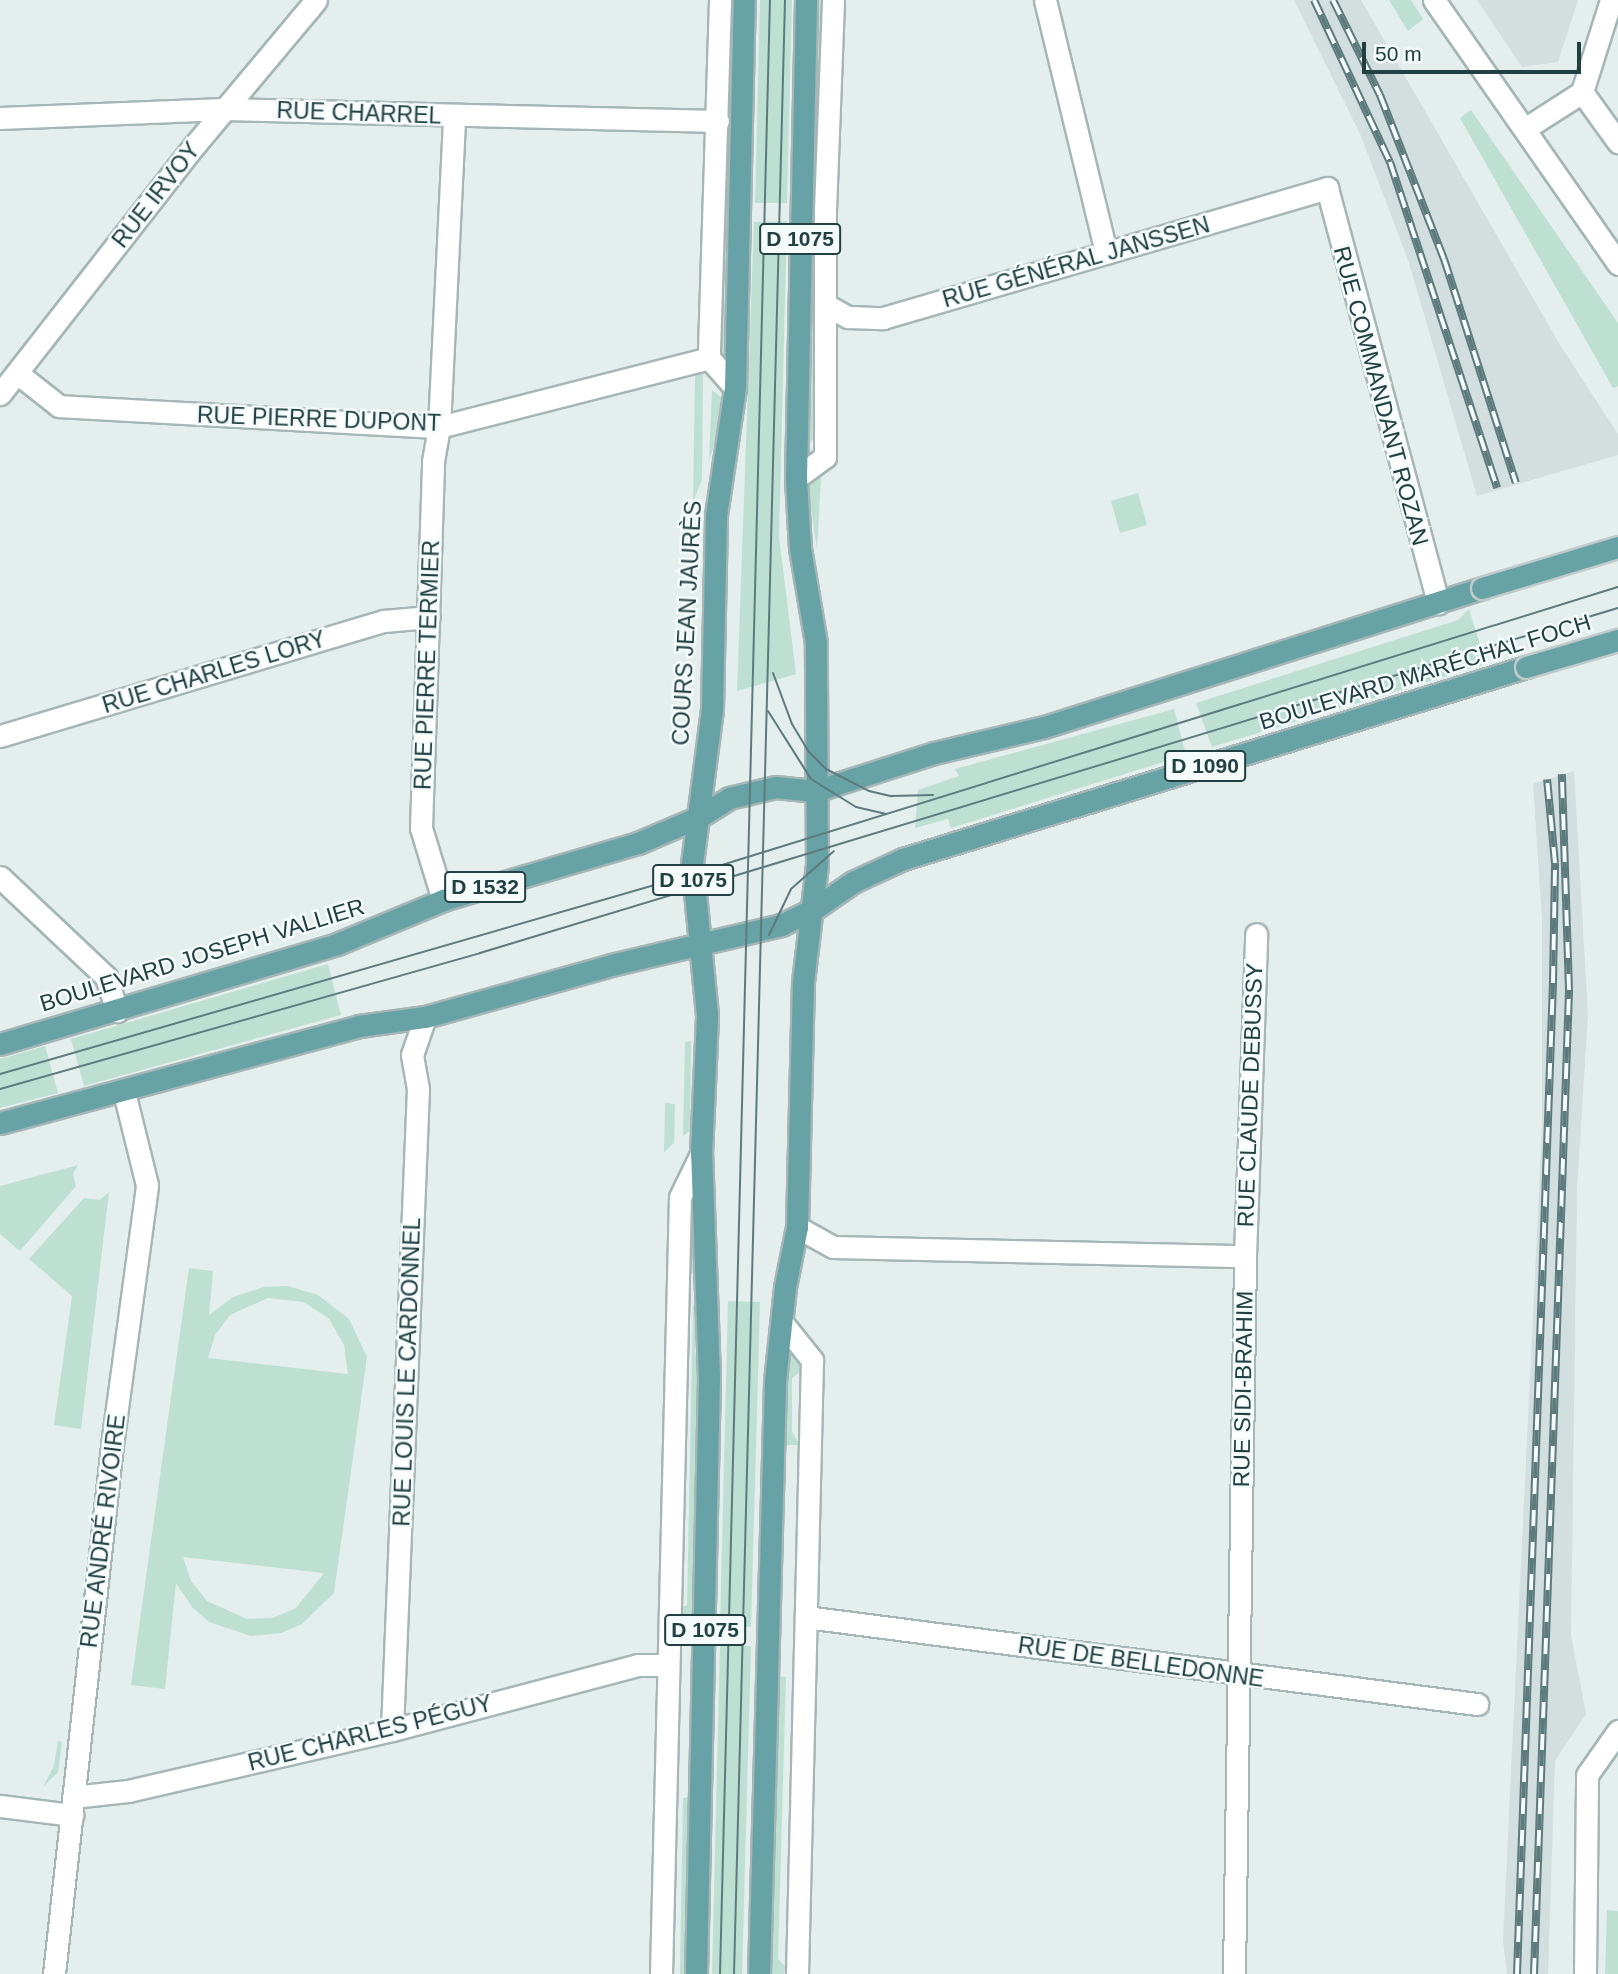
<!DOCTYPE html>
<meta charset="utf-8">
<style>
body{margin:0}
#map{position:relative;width:1618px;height:1974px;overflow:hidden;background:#e4eeed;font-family:Helvetica,sans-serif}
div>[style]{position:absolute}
.built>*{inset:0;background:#d2dfde}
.green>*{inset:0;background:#bde0d2}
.roads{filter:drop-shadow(2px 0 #a6b6b6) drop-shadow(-2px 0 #a6b6b6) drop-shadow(0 2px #a6b6b6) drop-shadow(0 -2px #a6b6b6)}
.minor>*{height:21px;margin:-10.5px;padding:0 10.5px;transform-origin:10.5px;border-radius:10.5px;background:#fff}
.primary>*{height:21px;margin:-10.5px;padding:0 10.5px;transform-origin:10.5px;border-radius:10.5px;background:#67a2a6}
.tram>*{height:2px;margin:-1px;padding:0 1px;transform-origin:1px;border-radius:1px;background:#5d7b7d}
.rail>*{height:8px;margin-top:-4px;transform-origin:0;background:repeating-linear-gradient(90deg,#f5fafa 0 16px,#5d7b7d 0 32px);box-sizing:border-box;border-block:2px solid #5d7b7d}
.bridges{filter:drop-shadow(2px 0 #c1caca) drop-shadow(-2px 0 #c1caca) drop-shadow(0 2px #c1caca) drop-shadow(0 -2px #c1caca)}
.primary-bridge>*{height:21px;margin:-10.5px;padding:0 10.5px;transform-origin:10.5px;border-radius:10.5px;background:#67a2a6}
span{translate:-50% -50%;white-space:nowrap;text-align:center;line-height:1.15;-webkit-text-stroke:5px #f5fafa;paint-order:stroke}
.shield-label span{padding:2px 5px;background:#f5fafa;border:2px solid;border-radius:5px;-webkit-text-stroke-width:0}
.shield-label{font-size:21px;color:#224042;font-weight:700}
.street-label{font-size:23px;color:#224042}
.scale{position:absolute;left:1362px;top:42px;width:219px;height:32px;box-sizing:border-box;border:4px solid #224042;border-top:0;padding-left:9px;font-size:21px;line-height:24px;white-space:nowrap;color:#224042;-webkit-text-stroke:5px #f5fafa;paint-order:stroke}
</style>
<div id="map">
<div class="built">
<i style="clip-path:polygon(1294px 0,1361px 0,1560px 345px,1618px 434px,1618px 455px,1477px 496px,1409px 263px,1361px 136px)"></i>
<i style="clip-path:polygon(1477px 0,1578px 0,1558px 62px,1522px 67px)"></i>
<i style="clip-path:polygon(1574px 771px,1588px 1015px,1577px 1190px,1571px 1635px,1586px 1714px,1555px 1761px,1548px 1974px,1507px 1974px,1503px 1941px,1511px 1771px,1542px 1128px,1542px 920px,1533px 784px)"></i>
</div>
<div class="green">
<i style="clip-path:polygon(727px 0,736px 0,731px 202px,722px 202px)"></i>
<i style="clip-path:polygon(760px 0,792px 0,787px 203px,755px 203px)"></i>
<i style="clip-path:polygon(816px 0,826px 0,820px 196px,810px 196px)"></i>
<i style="clip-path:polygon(1389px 0,1411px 0,1423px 19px,1408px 31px)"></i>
<i style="clip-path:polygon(1471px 110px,1618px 323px,1618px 386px,1613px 388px,1460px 118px)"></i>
<i style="clip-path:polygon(722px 220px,730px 221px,723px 359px,719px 358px)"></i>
<i style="clip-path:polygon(787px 221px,779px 537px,796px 674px,737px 691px,754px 222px)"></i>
<i style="clip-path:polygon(811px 227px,820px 227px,815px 438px,805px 445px)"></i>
<i style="clip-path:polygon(695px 374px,703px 374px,702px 479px,693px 502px)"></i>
<i style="clip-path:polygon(712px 390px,727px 402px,709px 461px)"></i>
<i style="clip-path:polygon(821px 476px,817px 549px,807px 483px)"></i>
<i style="clip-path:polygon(1138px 493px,1147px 525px,1120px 533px,1111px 501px)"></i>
<i style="clip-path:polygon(1469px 609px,1486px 664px,1212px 747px,1196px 703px,1458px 620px)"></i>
<i style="clip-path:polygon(1174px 709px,1186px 755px,951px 828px,948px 819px,915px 828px,918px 790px,959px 776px,955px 769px)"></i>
<i style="clip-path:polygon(328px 964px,341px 1015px,84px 1086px,71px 1039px)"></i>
<i style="clip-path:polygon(691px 1041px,690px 1131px,683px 1136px,685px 1042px)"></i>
<i style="clip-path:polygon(45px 1046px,58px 1093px,0 1108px,0 1059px)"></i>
<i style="clip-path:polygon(665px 1103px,675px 1104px,674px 1143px,664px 1152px)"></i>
<i style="clip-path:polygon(78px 1165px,73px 1174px,76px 1186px,20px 1251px,0 1234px,0 1186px)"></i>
<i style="clip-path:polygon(109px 1192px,81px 1429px,54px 1425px,72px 1296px,29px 1259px,84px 1198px,100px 1200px)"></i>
<i style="clip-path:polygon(687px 1204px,698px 1251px,696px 1273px,685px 1274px)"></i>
<i style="clip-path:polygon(evenodd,189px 1268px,213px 1271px,209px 1315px,233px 1297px,264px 1287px,287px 1286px,318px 1295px,349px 1319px,367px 1357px,334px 1593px,302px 1624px,281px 1633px,251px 1636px,209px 1622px,192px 1607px,176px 1583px,165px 1689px,131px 1685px,189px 1268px,268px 1298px,304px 1302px,329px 1319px,344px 1345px,348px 1374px,208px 1358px,215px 1335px,230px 1315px,268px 1298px,189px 1268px,183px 1557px,323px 1573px,324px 1573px,296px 1608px,273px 1618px,247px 1619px,207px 1601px,191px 1581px,183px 1557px)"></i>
<i style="clip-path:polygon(728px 1301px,760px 1302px,751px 1627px,720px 1626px)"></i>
<i style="clip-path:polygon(693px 1305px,697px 1305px,695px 1351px,702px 1391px,696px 1624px,678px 1624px,679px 1608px,687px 1605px)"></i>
<i style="clip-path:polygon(793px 1348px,802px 1370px,792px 1378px,792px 1432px,800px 1445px,780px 1445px,781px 1393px)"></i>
<i style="clip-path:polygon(720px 1646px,751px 1646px,742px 1974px,712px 1974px)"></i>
<i style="clip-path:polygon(775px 1676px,786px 1677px,778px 1959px,787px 1968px,783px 1974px,768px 1974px)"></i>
<i style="clip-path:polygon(58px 1741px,62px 1742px,58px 1772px,43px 1787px,54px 1766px)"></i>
<i style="clip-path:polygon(693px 1796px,688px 1974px,680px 1974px,683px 1798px)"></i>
<i style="clip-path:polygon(1607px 1910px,1618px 1911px,1618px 1974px,1605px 1974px)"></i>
</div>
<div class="roads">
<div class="minor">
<i style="left:720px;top:0;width:358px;rotate:91.8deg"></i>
<i style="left:709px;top:358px;width:40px;rotate:49deg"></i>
<i style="left:1045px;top:0;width:260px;rotate:76.4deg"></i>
<i style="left:1434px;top:0;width:322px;rotate:55.1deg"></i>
<i style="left:1582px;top:92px;width:62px;rotate:54.2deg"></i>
<i style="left:0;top:118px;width:224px;rotate:-2.3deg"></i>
<i style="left:224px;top:109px;width:494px;rotate:1.4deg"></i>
<i style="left:1526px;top:128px;width:67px;rotate:-32.7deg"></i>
<i style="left:1582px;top:92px;width:96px;rotate:-72.5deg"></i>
<i style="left:826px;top:305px;width:25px;rotate:29deg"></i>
<i style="left:848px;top:317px;width:35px;rotate:2deg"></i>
<i style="left:883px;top:318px;width:463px;rotate:-16.3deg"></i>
<i style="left:1327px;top:188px;width:430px;rotate:75deg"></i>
<i style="left:17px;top:373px;width:53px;rotate:38.2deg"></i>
<i style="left:59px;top:406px;width:381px;rotate:3.2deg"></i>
<i style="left:439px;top:427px;width:279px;rotate:-14.3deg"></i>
<i style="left:0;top:394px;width:315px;rotate:-52deg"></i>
<i style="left:194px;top:146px;width:190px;rotate:-50.1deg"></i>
<i style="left:796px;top:478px;width:36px;rotate:-36deg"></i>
<i style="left:825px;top:457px;width:247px;rotate:-90deg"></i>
<i style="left:825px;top:210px;width:210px;rotate:-87.8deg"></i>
<i style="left:0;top:736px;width:401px;rotate:-16.7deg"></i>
<i style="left:384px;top:621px;width:45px;rotate:-5.1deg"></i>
<i style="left:0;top:877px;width:146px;rotate:43.3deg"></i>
<i style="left:106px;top:977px;width:36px;rotate:72deg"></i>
<i style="left:443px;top:900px;width:75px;rotate:-107deg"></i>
<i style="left:421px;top:828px;width:367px;rotate:-88.1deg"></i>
<i style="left:433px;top:461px;width:35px;rotate:-80deg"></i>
<i style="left:439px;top:427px;width:311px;rotate:-87.2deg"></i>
<i style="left:797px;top:1227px;width:41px;rotate:29.1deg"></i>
<i style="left:833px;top:1247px;width:412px;rotate:1.3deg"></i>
<i style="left:784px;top:1325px;width:45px;rotate:51.3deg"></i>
<i style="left:812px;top:1360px;width:614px;rotate:91.4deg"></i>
<i style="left:806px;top:1617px;width:677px;rotate:7.39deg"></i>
<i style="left:392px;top:1730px;width:642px;rotate:-87.68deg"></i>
<i style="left:418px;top:1089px;width:35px;rotate:-100deg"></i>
<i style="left:412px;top:1055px;width:40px;rotate:-71.1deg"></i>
<i style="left:73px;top:1797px;width:55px;rotate:-6.2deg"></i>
<i style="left:128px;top:1791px;width:271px;rotate:-13deg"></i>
<i style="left:392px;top:1730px;width:254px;rotate:-14.8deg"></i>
<i style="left:638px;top:1665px;width:29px"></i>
<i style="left:0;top:1806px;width:73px;rotate:7.1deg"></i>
<i style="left:54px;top:1974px;width:532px;rotate:-83.74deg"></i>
<i style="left:112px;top:1445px;width:262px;rotate:-82.3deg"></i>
<i style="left:147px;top:1185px;width:96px;rotate:-103.9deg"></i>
<i style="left:661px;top:1974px;width:777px;rotate:-88.6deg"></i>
<i style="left:680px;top:1197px;width:48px;rotate:-64deg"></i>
<i style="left:1234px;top:1974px;width:718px;rotate:-89.12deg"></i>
<i style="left:1245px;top:1256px;width:322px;rotate:-88deg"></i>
<i style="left:1585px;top:1974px;width:199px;rotate:-89.4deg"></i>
<i style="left:1587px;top:1775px;width:54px;rotate:-54.8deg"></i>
</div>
<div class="primary">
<i style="left:0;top:1044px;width:352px;rotate:-16.5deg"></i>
<i style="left:337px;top:944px;width:115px;rotate:-22.5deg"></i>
<i style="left:443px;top:900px;width:203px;rotate:-16.3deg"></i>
<i style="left:638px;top:843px;width:66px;rotate:-23.1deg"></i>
<i style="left:699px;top:817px;width:36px;rotate:-32deg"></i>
<i style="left:729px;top:798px;width:48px;rotate:-13.2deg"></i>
<i style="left:776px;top:787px;width:39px;rotate:6deg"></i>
<i style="left:815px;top:791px;width:125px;rotate:-17.7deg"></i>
<i style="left:934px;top:753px;width:113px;rotate:-13.3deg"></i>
<i style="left:1044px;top:727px;width:460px;rotate:-17.6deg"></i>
<i style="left:0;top:1123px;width:372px;rotate:-15.1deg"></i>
<i style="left:359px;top:1026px;width:67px;rotate:-7.8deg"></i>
<i style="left:425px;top:1017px;width:193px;rotate:-15.6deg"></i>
<i style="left:611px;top:965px;width:175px;rotate:-13.2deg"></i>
<i style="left:781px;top:925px;width:37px;rotate:-26deg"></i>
<i style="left:814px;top:909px;width:47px;rotate:-34.7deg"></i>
<i style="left:853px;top:882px;width:55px;rotate:-24.7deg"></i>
<i style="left:903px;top:859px;width:652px;rotate:-17.13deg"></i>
<i style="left:696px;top:1974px;width:596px;rotate:-88.75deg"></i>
<i style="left:709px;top:1378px;width:224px;rotate:-92deg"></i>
<i style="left:701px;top:1154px;width:139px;rotate:-87.5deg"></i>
<i style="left:707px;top:1015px;width:153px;rotate:-95.6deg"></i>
<i style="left:692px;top:863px;width:156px;rotate:-82.6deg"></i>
<i style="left:712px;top:708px;width:193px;rotate:-88.8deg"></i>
<i style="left:716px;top:515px;width:128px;rotate:-81.5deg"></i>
<i style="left:735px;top:388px;width:388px;rotate:-88.7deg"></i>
<i style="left:759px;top:1974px;width:593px;rotate:-88.45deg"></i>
<i style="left:775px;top:1381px;width:95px;rotate:-83.9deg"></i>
<i style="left:785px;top:1287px;width:61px;rotate:-78.7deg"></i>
<i style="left:797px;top:1227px;width:245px;rotate:-88.6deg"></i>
<i style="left:803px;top:982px;width:118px;rotate:-83.2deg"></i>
<i style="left:817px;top:865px;width:222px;rotate:-90.3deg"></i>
<i style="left:816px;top:643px;width:96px;rotate:-99.6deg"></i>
<i style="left:800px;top:548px;width:70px;rotate:-93.3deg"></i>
<i style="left:796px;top:478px;width:478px;rotate:-88.8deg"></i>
</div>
</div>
<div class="tram">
<i style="left:773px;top:673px;width:54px;rotate:69.6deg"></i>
<i style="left:792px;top:724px;width:33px;rotate:59deg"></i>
<i style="left:809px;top:752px;width:24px;rotate:45deg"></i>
<i style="left:826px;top:769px;width:48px;rotate:27.1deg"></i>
<i style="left:869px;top:791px;width:23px;rotate:13deg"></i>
<i style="left:891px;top:796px;width:42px;rotate:-1.4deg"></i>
<i style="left:768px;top:711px;width:80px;rotate:57.7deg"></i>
<i style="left:811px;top:779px;width:53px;rotate:31.9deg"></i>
<i style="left:856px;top:807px;width:31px;rotate:13deg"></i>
<i style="left:769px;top:935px;width:51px;rotate:-64.4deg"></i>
<i style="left:791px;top:889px;width:57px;rotate:-41.5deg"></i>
<i style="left:0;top:1074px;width:721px;rotate:-16.1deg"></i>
<i style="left:693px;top:874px;width:969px;rotate:-17.24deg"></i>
<i style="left:0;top:1089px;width:499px;rotate:-15.8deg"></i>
<i style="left:480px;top:953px;width:1189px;rotate:-16.87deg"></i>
<i style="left:720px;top:1974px;width:1975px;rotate:-88.55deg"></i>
<i style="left:734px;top:1974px;width:1975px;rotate:-88.52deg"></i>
</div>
<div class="rail">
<i style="left:1314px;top:0;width:179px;rotate:64.9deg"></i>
<i style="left:1390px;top:162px;width:343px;rotate:71.8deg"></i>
<i style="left:1333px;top:0;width:106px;rotate:63.7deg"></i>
<i style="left:1380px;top:95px;width:176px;rotate:68.7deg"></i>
<i style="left:1444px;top:259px;width:235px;rotate:72.2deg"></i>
<i style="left:1517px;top:1974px;width:993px;rotate:-87.92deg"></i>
<i style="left:1553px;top:982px;width:119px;rotate:-89deg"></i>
<i style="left:1555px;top:863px;width:84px;rotate:-95.4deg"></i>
<i style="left:1534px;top:1974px;width:985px;rotate:-87.96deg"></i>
<i style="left:1569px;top:990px;width:216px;rotate:-91.9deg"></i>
</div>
<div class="bridges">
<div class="primary-bridge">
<i style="left:1482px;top:588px;width:142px;rotate:-16.8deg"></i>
<i style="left:1526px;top:667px;width:96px;rotate:-16.4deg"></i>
</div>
</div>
<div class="shield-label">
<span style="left:800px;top:239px">D 1075</span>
<span style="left:1205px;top:766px">D 1090</span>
<span style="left:693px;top:880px">D 1075</span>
<span style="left:485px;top:887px">D 1532</span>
<span style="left:705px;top:1630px">D 1075</span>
</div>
<div class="street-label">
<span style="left:359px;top:113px;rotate:2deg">RUE CHARREL</span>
<span style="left:156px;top:195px;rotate:-52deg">RUE IRVOY</span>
<span style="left:1076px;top:262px;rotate:-16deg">RUE GÉNÉRAL JANSSEN</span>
<span style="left:1381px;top:396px;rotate:75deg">RUE COMMANDANT ROZAN</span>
<span style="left:319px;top:419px;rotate:2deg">RUE PIERRE DUPONT</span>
<span style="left:687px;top:623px;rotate:-87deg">COURS JEAN JAURÈS</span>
<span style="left:427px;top:665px;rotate:-88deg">RUE PIERRE TERMIER</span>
<span style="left:214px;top:672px;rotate:-17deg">RUE CHARLES LORY</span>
<span style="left:1425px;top:672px;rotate:-17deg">BOULEVARD MARÉCHAL FOCH</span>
<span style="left:202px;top:955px;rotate:-17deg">BOULEVARD JOSEPH VALLIER</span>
<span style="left:1250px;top:1095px;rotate:-88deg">RUE CLAUDE DEBUSSY</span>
<span style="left:407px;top:1372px;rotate:-88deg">RUE LOUIS LE CARDONNEL</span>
<span style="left:1243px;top:1389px;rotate:-89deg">RUE SIDI-BRAHIM</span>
<span style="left:103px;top:1531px;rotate:-83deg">RUE ANDRÉ RIVOIRE</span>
<span style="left:1141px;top:1662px;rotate:8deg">RUE DE BELLEDONNE</span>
<span style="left:370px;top:1733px;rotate:-14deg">RUE CHARLES PÉGUY</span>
</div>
<div class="scale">50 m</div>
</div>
